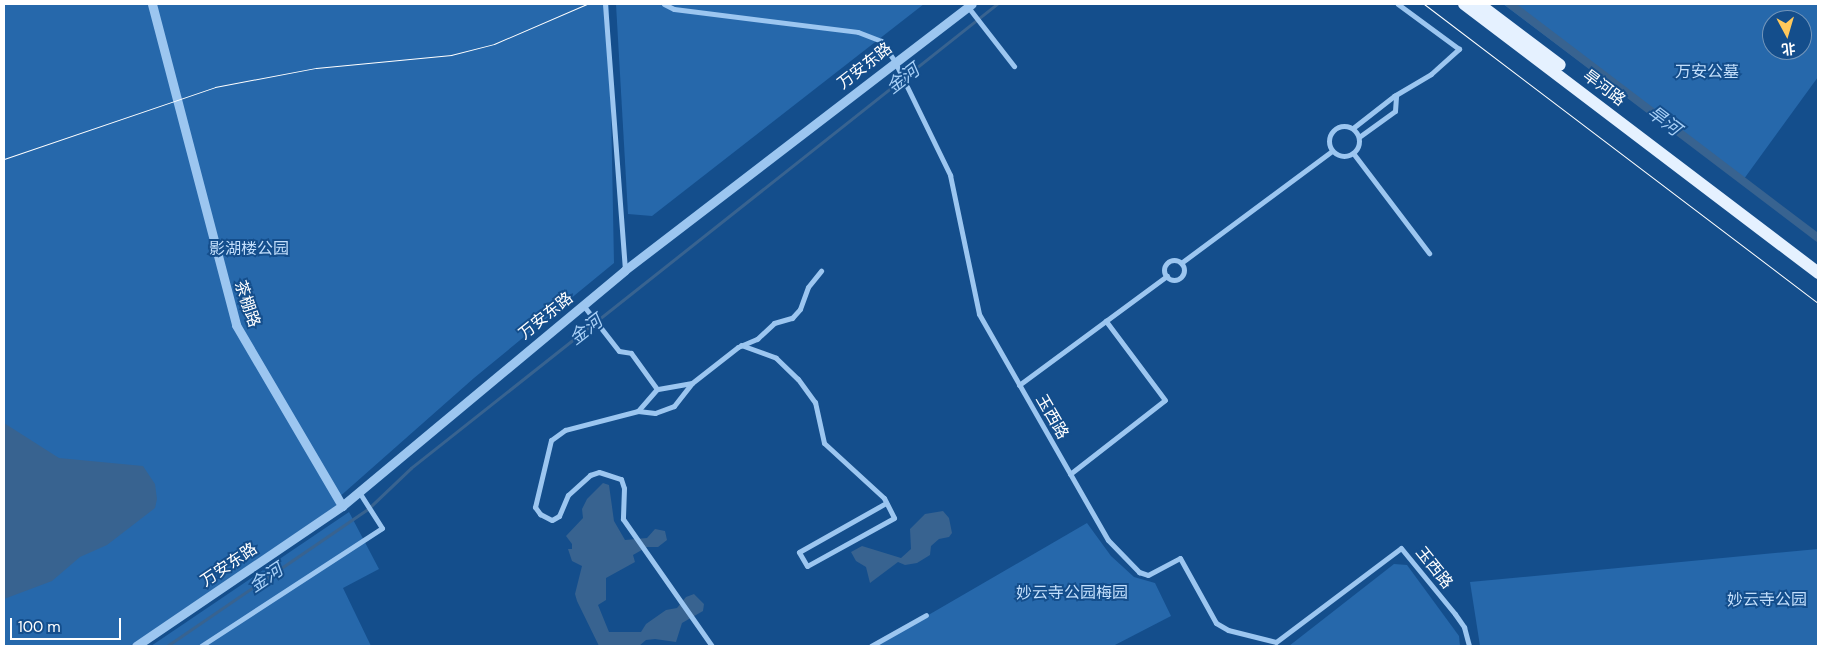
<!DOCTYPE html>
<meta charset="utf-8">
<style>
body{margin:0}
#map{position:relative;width:1822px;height:650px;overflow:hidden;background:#144e8c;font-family:"DM Sans","Noto Sans SC",sans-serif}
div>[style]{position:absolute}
.green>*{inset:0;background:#2668ab}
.water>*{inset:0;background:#386390}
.stream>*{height:2.5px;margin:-1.25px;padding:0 1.25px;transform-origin:1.25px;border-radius:1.25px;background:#386390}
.canal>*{height:8px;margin:-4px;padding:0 4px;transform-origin:4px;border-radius:4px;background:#386390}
.minor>*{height:5px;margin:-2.5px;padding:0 2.5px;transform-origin:2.5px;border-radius:2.5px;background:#9cc6f0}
.minor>.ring{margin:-2.5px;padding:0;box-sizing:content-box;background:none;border:5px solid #9cc6f0;border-radius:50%}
.tertiary>*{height:9px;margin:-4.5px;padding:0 4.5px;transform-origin:4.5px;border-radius:4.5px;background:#9cc6f0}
.primary>*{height:12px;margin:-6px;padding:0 6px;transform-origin:6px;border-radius:6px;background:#e5f1ff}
.tram>*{height:1px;margin:-0.5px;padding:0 0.5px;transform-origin:0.5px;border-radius:0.5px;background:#fff}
span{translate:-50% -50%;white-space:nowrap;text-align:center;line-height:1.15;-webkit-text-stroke:4px #144e8c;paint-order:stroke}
.street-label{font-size:16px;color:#fff}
.park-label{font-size:16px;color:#c3dffc}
.water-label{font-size:18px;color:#a8d0f7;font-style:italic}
.frame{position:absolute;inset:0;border:5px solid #fff;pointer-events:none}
.north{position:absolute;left:1762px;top:10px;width:50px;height:50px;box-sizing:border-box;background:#144e8c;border:1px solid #7295ba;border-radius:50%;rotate:174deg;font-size:14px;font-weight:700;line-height:20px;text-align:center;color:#fff}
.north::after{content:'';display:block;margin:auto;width:18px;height:22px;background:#ffc85b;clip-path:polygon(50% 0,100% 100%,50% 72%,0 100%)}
.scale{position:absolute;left:10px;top:618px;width:111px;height:22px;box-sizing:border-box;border:2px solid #fff;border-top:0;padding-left:6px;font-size:15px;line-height:18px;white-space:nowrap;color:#fff;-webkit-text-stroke:4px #144e8c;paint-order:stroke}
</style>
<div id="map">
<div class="green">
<i style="clip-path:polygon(4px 4px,609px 4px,614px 263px,474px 378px,337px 499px,336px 506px,130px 646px,4px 646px)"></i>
<i style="clip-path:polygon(616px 4px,924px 4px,652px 216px,628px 214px)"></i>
<i style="clip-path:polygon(evenodd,1503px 4px,1818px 4px,1818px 77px,1741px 183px,1503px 4px,1772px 20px,1802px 20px,1802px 50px,1772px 50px,1772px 20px)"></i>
<i style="clip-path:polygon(349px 512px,379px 569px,343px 588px,371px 646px,151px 646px)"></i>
<i style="clip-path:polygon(1087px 523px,1111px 556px,1134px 577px,1155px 583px,1171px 616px,1113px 646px,875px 646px)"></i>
<i style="clip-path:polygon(1818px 549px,1818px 646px,1480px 646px,1470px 582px)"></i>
<i style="clip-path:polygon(1394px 564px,1407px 565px,1459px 636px,1460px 646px,1289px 646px)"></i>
</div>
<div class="water">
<i style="clip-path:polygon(4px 423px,59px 458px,143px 466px,155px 484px,157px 499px,155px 508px,107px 545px,80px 557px,52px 581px,4px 599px)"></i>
<i style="clip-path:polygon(603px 483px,609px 485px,614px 521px,625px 540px,647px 538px,655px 529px,665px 531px,667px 540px,658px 547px,647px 547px,633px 555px,635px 562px,606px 578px,606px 600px,598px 605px,609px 632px,641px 632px,646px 624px,666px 610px,677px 608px,686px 597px,694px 594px,704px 604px,703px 611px,682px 623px,676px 642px,655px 639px,646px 640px,639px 646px,599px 646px,577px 601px,575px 594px,582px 566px,572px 561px,568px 549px,572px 549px,572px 544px,566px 536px,583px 518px,582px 509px,587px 499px)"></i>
<i style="clip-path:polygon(943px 511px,949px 518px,952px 533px,949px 537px,939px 539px,931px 546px,930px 555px,917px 563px,905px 565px,898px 562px,870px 583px,866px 567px,856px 561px,851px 552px,862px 546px,901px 558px,911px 549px,910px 529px,925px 514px)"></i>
</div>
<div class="stream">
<i style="left:167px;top:646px;width:243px;rotate:-34.3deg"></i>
<i style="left:368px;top:509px;width:59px;rotate:-43.6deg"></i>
<i style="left:411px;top:468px;width:747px;rotate:-38.37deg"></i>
</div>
<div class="canal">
<i style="left:1510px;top:4px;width:387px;rotate:37.2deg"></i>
</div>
<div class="minor">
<i style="left:605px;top:4px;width:267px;rotate:85.7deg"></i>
<i style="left:664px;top:4px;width:11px;rotate:27deg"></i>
<i style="left:674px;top:9px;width:185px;rotate:7.1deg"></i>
<i style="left:858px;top:32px;width:25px;rotate:21deg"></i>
<i style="left:881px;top:41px;width:25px;rotate:56deg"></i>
<i style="left:895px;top:62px;width:126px;rotate:64deg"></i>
<i style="left:950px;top:175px;width:142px;rotate:78.2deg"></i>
<i style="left:979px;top:314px;width:260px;rotate:60.3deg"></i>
<i style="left:1108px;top:540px;width:45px;rotate:45.9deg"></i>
<i style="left:1139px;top:572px;width:9px;rotate:18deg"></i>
<i style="left:1148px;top:575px;width:36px;rotate:-28deg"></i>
<i style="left:1180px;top:558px;width:74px;rotate:61deg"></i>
<i style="left:1216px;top:623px;width:14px;rotate:30deg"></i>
<i style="left:1228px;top:630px;width:49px;rotate:14deg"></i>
<i style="left:1276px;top:642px;width:156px;rotate:-36.9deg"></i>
<i style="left:1401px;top:548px;width:85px;rotate:50.7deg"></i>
<i style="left:1455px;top:614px;width:16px;rotate:55deg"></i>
<i style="left:1464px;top:627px;width:20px;rotate:75deg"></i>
<i style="left:968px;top:7px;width:75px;rotate:52.1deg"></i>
<i class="ring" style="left:1329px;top:126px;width:25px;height:25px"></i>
<i style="left:1353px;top:128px;width:52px;rotate:-38deg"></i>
<i style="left:1394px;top:96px;width:43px;rotate:-30.7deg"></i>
<i style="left:1431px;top:74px;width:38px;rotate:-42deg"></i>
<i style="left:1459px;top:49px;width:76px;rotate:-143.6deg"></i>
<i style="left:1359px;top:137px;width:44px;rotate:-35.8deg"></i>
<i style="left:1395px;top:111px;width:16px;rotate:-86deg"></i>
<i style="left:1353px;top:153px;width:126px;rotate:52.8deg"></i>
<i class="ring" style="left:1164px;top:260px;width:15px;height:15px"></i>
<i style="left:1181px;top:263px;width:188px;rotate:-36.6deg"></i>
<i style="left:583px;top:305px;width:58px;rotate:52deg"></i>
<i style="left:619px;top:351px;width:12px;rotate:9deg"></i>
<i style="left:631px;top:353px;width:44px;rotate:54.2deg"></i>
<i style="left:657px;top:389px;width:29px;rotate:131deg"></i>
<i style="left:638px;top:411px;width:17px;rotate:7deg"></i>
<i style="left:655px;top:413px;width:20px;rotate:-20deg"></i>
<i style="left:674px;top:406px;width:29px;rotate:-52deg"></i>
<i style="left:692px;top:383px;width:36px;rotate:170deg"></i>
<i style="left:741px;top:345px;width:37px;rotate:20deg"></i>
<i style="left:776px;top:358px;width:30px;rotate:44deg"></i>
<i style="left:798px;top:379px;width:29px;rotate:54deg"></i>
<i style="left:815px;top:402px;width:42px;rotate:77.6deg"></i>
<i style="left:824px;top:443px;width:81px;rotate:42.5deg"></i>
<i style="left:884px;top:498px;width:22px;rotate:63deg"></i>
<i style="left:894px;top:518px;width:99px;rotate:151.1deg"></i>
<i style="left:807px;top:566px;width:16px;rotate:-120deg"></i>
<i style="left:799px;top:552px;width:100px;rotate:-29.4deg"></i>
<i style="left:692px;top:383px;width:58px;rotate:-38deg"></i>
<i style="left:738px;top:347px;width:21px;rotate:-23deg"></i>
<i style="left:757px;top:339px;width:23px;rotate:-43deg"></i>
<i style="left:774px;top:323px;width:19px;rotate:-16deg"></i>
<i style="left:792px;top:318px;width:12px;rotate:-48deg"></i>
<i style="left:800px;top:309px;width:23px;rotate:-70deg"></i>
<i style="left:808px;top:287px;width:21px;rotate:-51deg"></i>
<i style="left:1019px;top:385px;width:184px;rotate:-36.4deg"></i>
<i style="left:638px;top:411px;width:75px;rotate:165.4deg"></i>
<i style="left:565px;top:430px;width:17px;rotate:144deg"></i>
<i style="left:551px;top:440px;width:69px;rotate:103.4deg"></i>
<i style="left:535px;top:507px;width:9px;rotate:54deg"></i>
<i style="left:540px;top:514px;width:13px;rotate:27deg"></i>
<i style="left:552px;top:520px;width:8px;rotate:-30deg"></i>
<i style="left:559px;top:516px;width:23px;rotate:-67deg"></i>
<i style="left:568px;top:495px;width:30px;rotate:-42deg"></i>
<i style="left:590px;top:475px;width:9px;rotate:-18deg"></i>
<i style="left:599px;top:472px;width:23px;rotate:18deg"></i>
<i style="left:621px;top:479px;width:9px;rotate:72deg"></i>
<i style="left:624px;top:488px;width:31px;rotate:92deg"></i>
<i style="left:623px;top:519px;width:155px;rotate:55deg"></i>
<i style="left:1070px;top:474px;width:120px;rotate:-37.9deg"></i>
<i style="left:1165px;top:400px;width:99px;rotate:-126.8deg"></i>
<i style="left:201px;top:646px;width:216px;rotate:-33.1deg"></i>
<i style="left:382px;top:528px;width:43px;rotate:-122.6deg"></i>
<i style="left:871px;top:646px;width:63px;rotate:-29.4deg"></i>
</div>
<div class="tertiary">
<i style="left:152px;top:4px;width:332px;rotate:75.3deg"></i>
<i style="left:236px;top:325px;width:210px;rotate:59.6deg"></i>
<i style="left:136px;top:646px;width:249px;rotate:-34.2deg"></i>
<i style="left:342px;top:506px;width:368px;rotate:-39.8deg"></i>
<i style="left:625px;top:270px;width:437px;rotate:-37.5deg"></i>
</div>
<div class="primary">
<i style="left:1464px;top:4px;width:445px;rotate:37.2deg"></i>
<i style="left:1479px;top:4px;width:101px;rotate:37deg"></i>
</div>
<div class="tram">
<i style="left:1424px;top:4px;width:495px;rotate:37.2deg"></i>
<i style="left:4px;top:159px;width:223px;rotate:-18.8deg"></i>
<i style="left:215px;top:87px;width:103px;rotate:-10.7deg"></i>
<i style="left:316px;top:68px;width:136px;rotate:-5.5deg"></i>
<i style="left:451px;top:55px;width:44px;rotate:-14.3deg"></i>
<i style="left:494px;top:44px;width:101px;rotate:-23.3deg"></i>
</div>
<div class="street-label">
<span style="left:865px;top:66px;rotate:-38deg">万安东路</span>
<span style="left:1604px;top:88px;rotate:37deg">旱河路</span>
<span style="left:247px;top:304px;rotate:71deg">茶棚路</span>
<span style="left:546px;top:316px;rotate:-39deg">万安东路</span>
<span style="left:1052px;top:417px;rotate:60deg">玉西路</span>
<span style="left:229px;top:565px;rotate:-34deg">万安东路</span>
<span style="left:1434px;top:568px;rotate:51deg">玉西路</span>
</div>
<div class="park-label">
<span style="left:1707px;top:72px">万安公墓</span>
<span style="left:249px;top:249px">影湖楼公园</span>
<span style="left:1072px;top:593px">妙云寺公园梅园</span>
<span style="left:1767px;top:600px">妙云寺公园</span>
</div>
<div class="water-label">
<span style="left:903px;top:79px;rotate:-38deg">金河</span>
<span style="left:1664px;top:121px;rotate:37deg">旱河</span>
<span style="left:586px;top:330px;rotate:-38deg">金河</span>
<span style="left:266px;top:578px;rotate:-34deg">金河</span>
</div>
<div class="frame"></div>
<div class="north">北</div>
<div class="scale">100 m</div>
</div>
